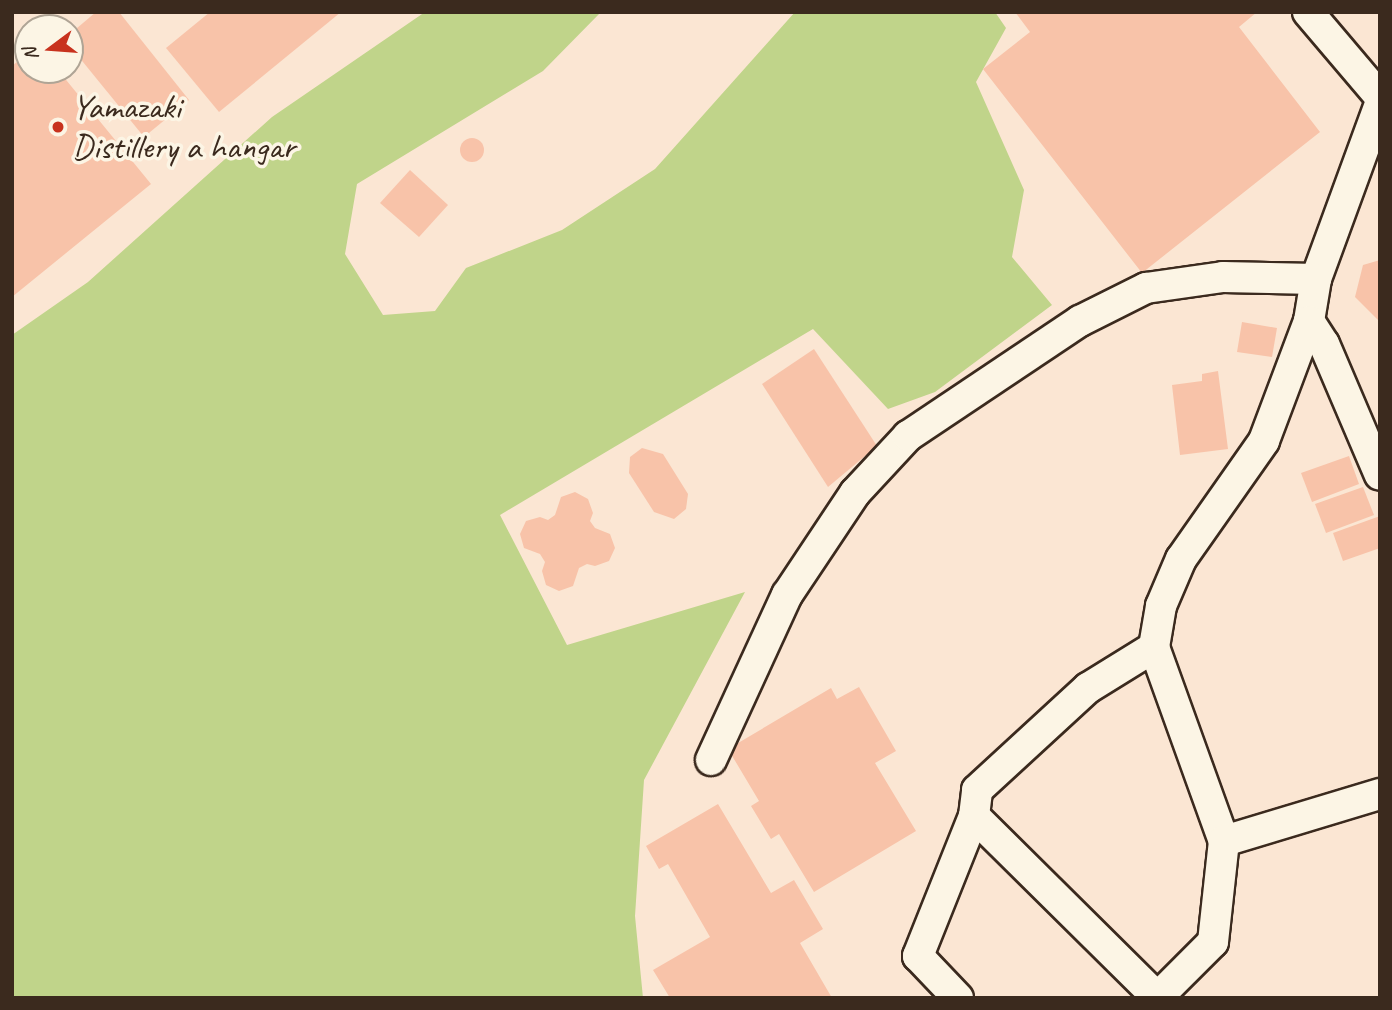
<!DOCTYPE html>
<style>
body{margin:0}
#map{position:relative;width:1392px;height:1010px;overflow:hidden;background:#fbe6d3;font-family:Caveat,sans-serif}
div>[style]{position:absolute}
.green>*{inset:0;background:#c0d48a}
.building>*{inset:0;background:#f8c3a9}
.round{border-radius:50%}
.roads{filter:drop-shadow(2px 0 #3b2a1e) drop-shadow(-2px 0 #3b2a1e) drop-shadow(0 2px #3b2a1e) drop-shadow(0 -2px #3b2a1e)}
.street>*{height:30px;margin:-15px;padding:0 15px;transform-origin:15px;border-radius:15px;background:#fcf5e5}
.dots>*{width:19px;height:19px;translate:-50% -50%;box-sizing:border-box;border:4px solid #fcf5e5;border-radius:50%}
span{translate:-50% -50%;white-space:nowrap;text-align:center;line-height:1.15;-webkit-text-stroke:7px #fcf5e5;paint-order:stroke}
.poi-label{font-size:35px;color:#3b2a1e}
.left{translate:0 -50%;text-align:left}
.frame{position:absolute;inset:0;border:14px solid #3b2a1e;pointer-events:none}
.north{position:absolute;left:14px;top:14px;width:70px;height:70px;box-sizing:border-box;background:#fcf5e5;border:2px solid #afa495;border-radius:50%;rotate:254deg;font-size:19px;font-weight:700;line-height:28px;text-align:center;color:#3b2a1e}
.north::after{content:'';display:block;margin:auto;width:24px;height:32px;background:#c8321e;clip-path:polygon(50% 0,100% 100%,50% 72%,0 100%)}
</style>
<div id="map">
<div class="green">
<i style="clip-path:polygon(425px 12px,601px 12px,543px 71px,357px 184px,345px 254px,383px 315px,435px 311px,466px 268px,562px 230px,655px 169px,795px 12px,995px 12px,1006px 28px,976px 82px,1024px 190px,1012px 257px,1052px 305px,935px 392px,888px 409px,813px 329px,500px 515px,567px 645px,745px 592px,644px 780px,635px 916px,643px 998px,12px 998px,12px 335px,88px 282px,272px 117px)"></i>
</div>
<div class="building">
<i style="clip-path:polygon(96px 12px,119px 12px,189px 100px,144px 137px,70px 46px,70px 34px)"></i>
<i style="clip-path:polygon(210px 12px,341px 12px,219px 112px,166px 48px)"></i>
<i style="clip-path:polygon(1015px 12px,1257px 12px,1239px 27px,1320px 132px,1142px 273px,983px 69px,1030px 32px)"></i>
<i style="clip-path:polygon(28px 53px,28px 70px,58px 70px,151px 184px,12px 297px,12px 66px)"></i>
<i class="round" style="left:460px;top:138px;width:24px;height:24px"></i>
<i style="clip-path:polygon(410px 170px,448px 205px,419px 237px,380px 203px)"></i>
<i style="clip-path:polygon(1380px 260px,1380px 322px,1355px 297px,1363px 265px)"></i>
<i style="clip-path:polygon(1242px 322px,1277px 328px,1272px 357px,1237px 352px)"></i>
<i style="clip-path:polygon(814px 349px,877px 446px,828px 487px,762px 384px)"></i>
<i style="clip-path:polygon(1218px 371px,1228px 449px,1180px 455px,1172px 385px,1202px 381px,1202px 374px)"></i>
<i style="clip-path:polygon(642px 448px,663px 454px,688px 494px,686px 509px,674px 519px,654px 512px,629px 473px,630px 457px)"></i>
<i style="clip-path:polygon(1349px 456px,1359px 484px,1312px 502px,1301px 473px)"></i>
<i style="clip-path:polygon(1363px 487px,1374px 515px,1326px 533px,1315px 504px)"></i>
<i style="clip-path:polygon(575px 492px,588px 499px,593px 513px,590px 521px,595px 528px,610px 534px,615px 548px,609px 561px,595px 566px,587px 564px,579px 568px,573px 586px,559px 591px,546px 585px,542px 571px,545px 562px,540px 554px,524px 548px,520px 534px,526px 521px,540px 517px,548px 520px,555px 515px,561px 497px)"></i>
<i style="clip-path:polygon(1380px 516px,1380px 548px,1343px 561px,1333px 533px)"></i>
<i style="clip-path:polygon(859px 687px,896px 751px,875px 763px,916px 831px,814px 892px,779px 834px,771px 839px,751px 806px,759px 801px,728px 749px,831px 688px,837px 699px)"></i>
<i style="clip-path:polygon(718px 804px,771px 893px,794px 880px,823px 929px,800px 943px,832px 998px,670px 998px,653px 970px,710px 937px,668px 864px,659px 869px,646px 846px)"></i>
</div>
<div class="roads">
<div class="street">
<i style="left:1308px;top:12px;width:111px;rotate:49.7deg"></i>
<i style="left:1380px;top:104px;width:186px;rotate:110.1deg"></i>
<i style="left:1316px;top:279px;width:43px;rotate:99.5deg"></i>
<i style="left:1309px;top:321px;width:128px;rotate:110.6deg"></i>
<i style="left:1264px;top:441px;width:144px;rotate:125.1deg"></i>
<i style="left:1181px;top:559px;width:51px;rotate:113.1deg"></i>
<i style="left:1161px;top:606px;width:42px;rotate:99.7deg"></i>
<i style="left:1154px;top:647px;width:206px;rotate:70.2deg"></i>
<i style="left:1224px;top:841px;width:163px;rotate:-16.8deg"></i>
<i style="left:1309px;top:321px;width:27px;rotate:57deg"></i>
<i style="left:1324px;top:344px;width:142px;rotate:66.9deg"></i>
<i style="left:711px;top:760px;width:182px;rotate:-65.3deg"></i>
<i style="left:787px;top:595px;width:123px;rotate:-56.3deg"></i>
<i style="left:855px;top:493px;width:78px;rotate:-47.1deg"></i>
<i style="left:908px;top:436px;width:207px;rotate:-33.8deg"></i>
<i style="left:1080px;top:321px;width:74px;rotate:-26.6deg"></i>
<i style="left:1146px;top:288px;width:78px;rotate:-8.1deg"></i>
<i style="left:1223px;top:277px;width:93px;rotate:1.2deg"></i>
<i style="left:974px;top:816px;width:256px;rotate:44.7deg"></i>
<i style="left:958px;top:998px;width:58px;rotate:-133.6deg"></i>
<i style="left:918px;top:956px;width:151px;rotate:-68.2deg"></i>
<i style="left:974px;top:816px;width:26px;rotate:-83deg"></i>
<i style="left:977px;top:790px;width:151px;rotate:-42.6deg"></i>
<i style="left:1088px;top:688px;width:78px;rotate:-31.8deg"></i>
<i style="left:1157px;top:998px;width:79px;rotate:-45deg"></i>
<i style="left:1213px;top:942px;width:102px;rotate:-83.8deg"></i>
</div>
</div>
<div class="dots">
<i style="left:58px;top:127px;background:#c8321e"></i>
</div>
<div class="poi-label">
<span class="left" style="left:72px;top:127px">Yamazaki<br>Distillery a hangar</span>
</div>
<div class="frame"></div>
<div class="north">N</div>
</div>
